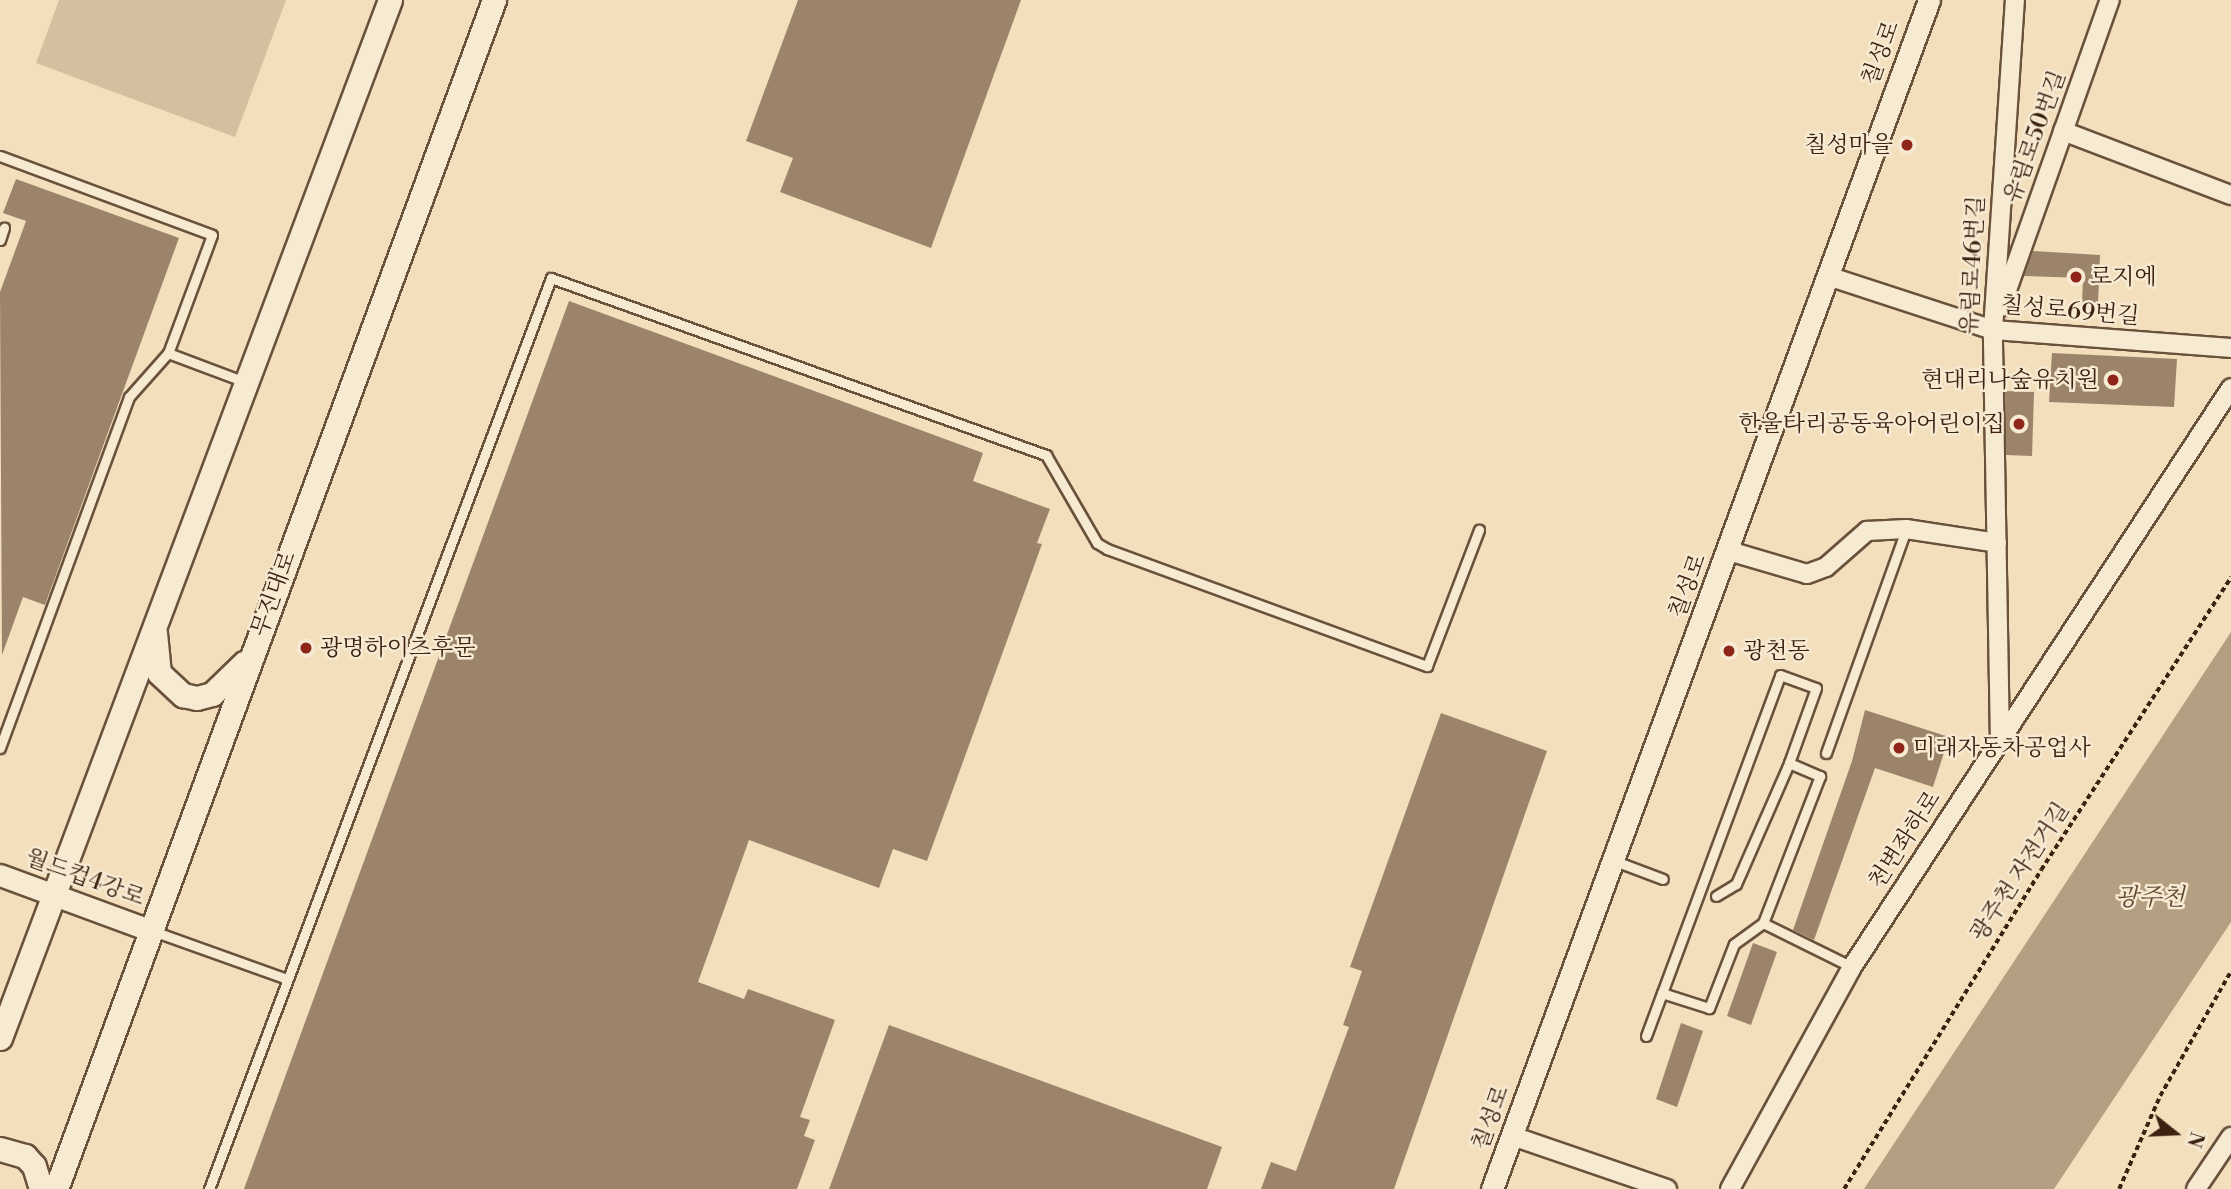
<!DOCTYPE html>
<meta charset="utf-8">
<style>
body{margin:0}
#map{position:relative;width:2231px;height:1189px;overflow:hidden;background:#f3dfbc;font-family:"Libre Bodoni","Noto Serif KR",serif}
div>[style]{position:absolute}
.green>*{inset:0;background:#d4bf9f}
.water>*{inset:0;background:#b59f82}
.building>*{inset:0;background:#9c846a}
.path>*{height:3.5px;margin-top:-1.75px;transform-origin:0;background:repeating-linear-gradient(90deg,#3d2212 0 5px,transparent 0 8.5px)}
.roads{filter:drop-shadow(2px 0 #6a513c) drop-shadow(-2px 0 #6a513c) drop-shadow(0 2px #6a513c) drop-shadow(0 -2px #6a513c)}
.service>*{height:9px;margin:-4.5px;padding:0 4.5px;transform-origin:4.5px;border-radius:4.5px;background:#f7ead3}
.minor>*{height:18px;margin:-9px;padding:0 9px;transform-origin:9px;border-radius:9px;background:#f7ead3}
.tertiary>*{height:21px;margin:-10.5px;padding:0 10.5px;transform-origin:10.5px;border-radius:10.5px;background:#f7ead3}
.secondary>*{height:23px;margin:-11.5px;padding:0 11.5px;transform-origin:11.5px;border-radius:11.5px;background:#f7ead3}
.dots>*{width:19px;height:19px;translate:-50% -50%;box-sizing:border-box;border:4px solid #f7ead3;border-radius:50%}
span{translate:-50% -50%;white-space:nowrap;text-align:center;line-height:1.15;-webkit-text-stroke:5px #f7ead3;paint-order:stroke}
.street-label{font-size:23px;color:#3d2212}
.poi-label{font-size:23px;color:#3d2212}
.right{translate:-100% -50%;text-align:right}
.left{translate:0 -50%;text-align:left}
.water-label{font-size:24px;color:#614834;font-style:italic}
.north{position:absolute;left:2140px;top:1098px;width:70px;height:70px;-webkit-text-stroke:5px #f7ead3;paint-order:stroke;rotate:108deg;font-size:19px;font-weight:700;line-height:28px;text-align:center;color:#3d2212}
.north::after{content:'';display:block;margin:auto;width:24px;height:32px;background:#3d2212;clip-path:polygon(50% 0,100% 100%,50% 72%,0 100%)}
</style>
<div id="map">
<div class="green">
<i style="clip-path:polygon(59px 0,286px 0,235px 137px,36px 63px)"></i>
</div>
<div class="water">
<i style="clip-path:polygon(2231px 632px,2231px 922px,2054px 1189px,1864px 1189px)"></i>
</div>
<div class="building">
<i style="clip-path:polygon(798px 0,1021px 0,931px 248px,780px 192px,793px 158px,746px 141px)"></i>
<i style="clip-path:polygon(16px 179px,179px 238px,45px 605px,23px 597px,2px 655px,0 292px,26px 221px,3px 213px)"></i>
<i style="clip-path:polygon(2033px 251px,2100px 255px,2098px 304px,2082px 303px,2083px 278px,2024px 276px)"></i>
<i style="clip-path:polygon(569px 301px,983px 453px,973px 481px,1050px 509px,1037px 543px,1042px 544px,927px 861px,893px 849px,879px 888px,749px 840px,698px 982px,744px 999px,748px 989px,835px 1020px,800px 1117px,810px 1120px,804px 1136px,815px 1140px,797px 1189px,244px 1189px)"></i>
<i style="clip-path:polygon(2052px 353px,2177px 359px,2174px 407px,2049px 402px)"></i>
<i style="clip-path:polygon(2005px 391px,2034px 392px,2032px 456px,2006px 455px)"></i>
<i style="clip-path:polygon(1865px 710px,1949px 737px,1933px 787px,1875px 768px,1814px 940px,1793px 930px,1852px 761px)"></i>
<i style="clip-path:polygon(1441px 713px,1547px 751px,1394px 1189px,1261px 1189px,1271px 1162px,1296px 1171px,1349px 1027px,1343px 1025px,1362px 971px,1350px 967px)"></i>
<i style="clip-path:polygon(1753px 943px,1777px 952px,1751px 1025px,1727px 1016px)"></i>
<i style="clip-path:polygon(1681px 1023px,1703px 1031px,1677px 1107px,1656px 1099px)"></i>
<i style="clip-path:polygon(889px 1025px,1222px 1147px,1207px 1189px,829px 1189px)"></i>
</div>
<div class="path">
<i style="left:1844px;top:1189px;width:375px;rotate:-58.3deg"></i>
<i style="left:2041px;top:870px;width:349px;rotate:-57deg"></i>
<i style="left:2119px;top:1189px;width:102px;rotate:-66.2deg"></i>
<i style="left:2160px;top:1096px;width:144px;rotate:-60.4deg"></i>
</div>
<div class="roads">
<div class="service">
<i style="left:0;top:156px;width:226px;rotate:20.4deg"></i>
<i style="left:212px;top:235px;width:126px;rotate:110.4deg"></i>
<i style="left:168px;top:353px;width:59px;rotate:131.6deg"></i>
<i style="left:129px;top:397px;width:374px;rotate:110.2deg"></i>
<i style="left:0;top:240px;width:13px;rotate:-72deg"></i>
<i style="left:168px;top:353px;width:82px;rotate:20.6deg"></i>
<i style="left:1780px;top:675px;width:38px;rotate:20deg"></i>
<i style="left:1816px;top:688px;width:80px;rotate:109.8deg"></i>
<i style="left:1789px;top:763px;width:34px;rotate:23deg"></i>
<i style="left:1820px;top:776px;width:158px;rotate:111.2deg"></i>
<i style="left:1763px;top:923px;width:36px;rotate:144deg"></i>
<i style="left:1734px;top:944px;width:69px;rotate:111.3deg"></i>
<i style="left:1709px;top:1008px;width:49px;rotate:-162.3deg"></i>
<i style="left:1662px;top:993px;width:339px;rotate:-69.6deg"></i>
<i style="left:1826px;top:753px;width:238px;rotate:-70.3deg"></i>
<i style="left:1615px;top:861px;width:51px;rotate:20.6deg"></i>
<i style="left:1716px;top:896px;width:23px;rotate:-31deg"></i>
<i style="left:1736px;top:884px;width:132px;rotate:-66.3deg"></i>
<i style="left:1763px;top:923px;width:99px;rotate:26.3deg"></i>
<i style="left:153px;top:931px;width:142px;rotate:19.7deg"></i>
<i style="left:1646px;top:1036px;width:46px;rotate:-69.6deg"></i>
<i style="left:209px;top:1189px;width:973px;rotate:-69.42deg"></i>
<i style="left:551px;top:278px;width:526px;rotate:19.68deg"></i>
<i style="left:1046px;top:455px;width:102px;rotate:59.9deg"></i>
<i style="left:1097px;top:543px;width:12px;rotate:31deg"></i>
<i style="left:1107px;top:549px;width:341px;rotate:20.1deg"></i>
<i style="left:1427px;top:666px;width:146px;rotate:-69.1deg"></i>
</div>
<div class="minor">
<i style="left:2063px;top:131px;width:180px;rotate:20.9deg"></i>
<i style="left:1828px;top:276px;width:174px;rotate:18.1deg"></i>
<i style="left:1993px;top:330px;width:239px;rotate:4.3deg"></i>
<i style="left:2001px;top:307px;width:326px;rotate:-70.5deg"></i>
<i style="left:1729px;top:551px;width:81px;rotate:16.4deg"></i>
<i style="left:1807px;top:574px;width:20px;rotate:-20deg"></i>
<i style="left:1826px;top:567px;width:55px;rotate:-41.3deg"></i>
<i style="left:1867px;top:531px;width:39px;rotate:-3deg"></i>
<i style="left:1906px;top:529px;width:92px;rotate:8.7deg"></i>
<i style="left:2000px;top:743px;width:413px;rotate:-91deg"></i>
<i style="left:1993px;top:330px;width:331px;rotate:-86.2deg"></i>
<i style="left:1512px;top:1136px;width:164px;rotate:18.9deg"></i>
<i style="left:1730px;top:1189px;width:253px;rotate:-61.2deg"></i>
<i style="left:1852px;top:967px;width:692px;rotate:-56.79deg"></i>
<i style="left:2196px;top:1189px;width:63px;rotate:-56.1deg"></i>
</div>
<div class="tertiary">
<i style="left:0;top:875px;width:162px;rotate:20.2deg"></i>
<i style="left:1492px;top:1189px;width:1267px;rotate:-69.82deg"></i>
</div>
<div class="secondary">
<i style="left:155px;top:633px;width:40px;rotate:84.3deg"></i>
<i style="left:159px;top:673px;width:33px;rotate:43deg"></i>
<i style="left:183px;top:695px;width:14px;rotate:12deg"></i>
<i style="left:197px;top:698px;width:16px;rotate:-15deg"></i>
<i style="left:212px;top:694px;width:45px;rotate:-44.1deg"></i>
<i style="left:0;top:1038px;width:1109px;rotate:-69.41deg"></i>
<i style="left:0;top:1149px;width:26px;rotate:16deg"></i>
<i style="left:25px;top:1156px;width:13px;rotate:48deg"></i>
<i style="left:34px;top:1166px;width:24px;rotate:73deg"></i>
<i style="left:56px;top:1189px;width:1267px;rotate:-69.78deg"></i>
</div>
</div>
<div class="dots">
<i style="left:1907px;top:145px;background:#8f2418"></i>
<i style="left:2076px;top:277px;background:#8f2418"></i>
<i style="left:2113px;top:380px;background:#8f2418"></i>
<i style="left:2019px;top:424px;background:#8f2418"></i>
<i style="left:306px;top:648px;background:#8f2418"></i>
<i style="left:1729px;top:651px;background:#8f2418"></i>
<i style="left:1899px;top:748px;background:#8f2418"></i>
</div>
<div class="street-label">
<span style="left:1881px;top:53px;rotate:-70deg">칠성로</span>
<span style="left:2035px;top:137px;rotate:-70deg">유림로50번길</span>
<span style="left:1973px;top:265px;rotate:-87deg">유림로46번길</span>
<span style="left:2070px;top:311px;rotate:5deg">칠성로69번길</span>
<span style="left:1688px;top:586px;rotate:-70deg">칠성로</span>
<span style="left:274px;top:594px;rotate:-70deg">무진대로</span>
<span style="left:1905px;top:840px;rotate:-57deg">천변좌하로</span>
<span style="left:2020px;top:872px;rotate:-57deg">광주천 자전거길</span>
<span style="left:85px;top:878px;rotate:20deg">월드컵4강로</span>
<span style="left:1491px;top:1118px;rotate:-70deg">칠성로</span>
</div>
<div class="poi-label">
<span class="right" style="left:1893px;top:145px">칠성마을</span>
<span class="left" style="left:2090px;top:277px">로지에</span>
<span class="right" style="left:2099px;top:380px">현대리나숲유치원</span>
<span class="right" style="left:2005px;top:424px">한울타리공동육아어린이집</span>
<span class="left" style="left:320px;top:648px">광명하이츠후문</span>
<span class="left" style="left:1743px;top:651px">광천동</span>
<span class="left" style="left:1913px;top:748px">미래자동차공업사</span>
</div>
<div class="water-label">
<span style="left:2150px;top:899px">광주천</span>
</div>
<div class="north">N</div>
</div>
